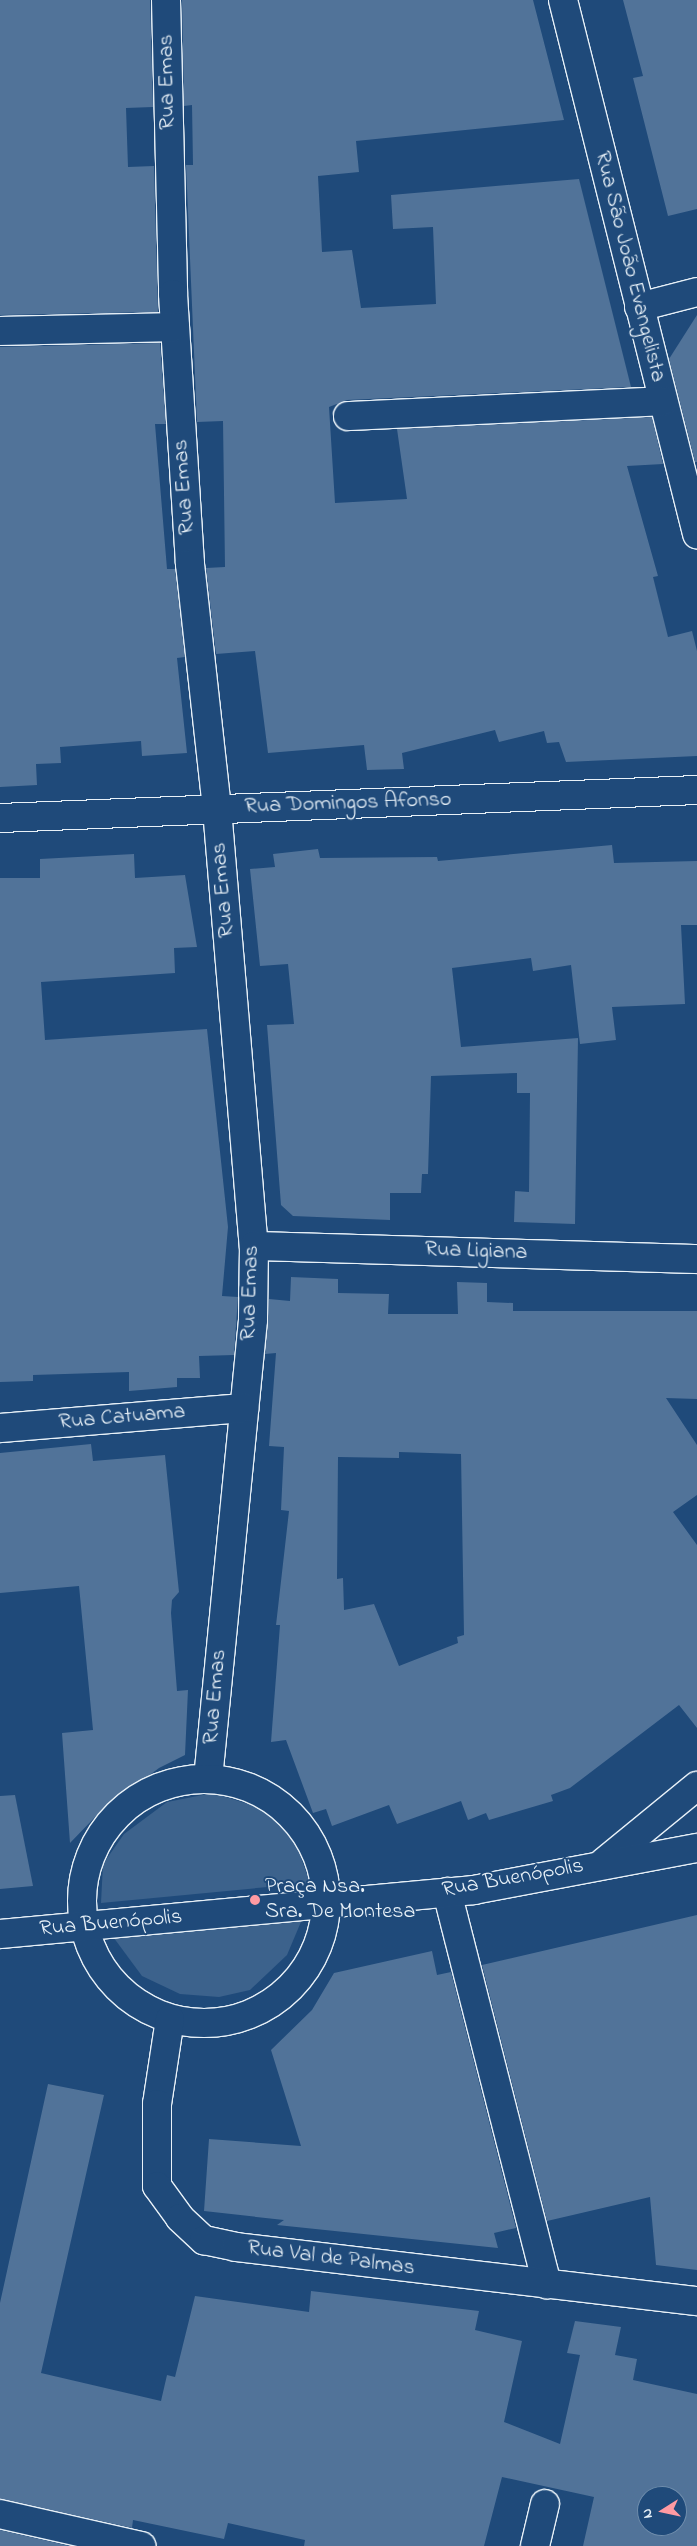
<!DOCTYPE html>
<meta charset="utf-8">
<style>
body{margin:0}
#map{position:relative;width:697px;height:2546px;overflow:hidden;background:#1f4a7a;font-family:"Indie Flower",sans-serif}
div>[style]{position:absolute}
.green>*{inset:0;background:#3c628c}
.building>*{inset:0;background:#517399}
.roads{filter:drop-shadow(1px 0 #e8f1f8) drop-shadow(-1px 0 #e8f1f8) drop-shadow(0 1px #e8f1f8) drop-shadow(0 -1px #e8f1f8)}
.minor>*{height:28px;margin:-14px;padding:0 14px;transform-origin:14px;border-radius:14px;background:#1f4a7a}
.minor>.ring{margin:-14px;padding:0;box-sizing:content-box;background:none;border:28px solid #1f4a7a;border-radius:50%}
.dots>*{width:14px;height:14px;translate:-50% -50%;box-sizing:border-box;border:2px solid #1f4a7a;border-radius:50%}
span{translate:-50% -50%;white-space:nowrap;text-align:center;line-height:1.15;-webkit-text-stroke:4px #1f4a7a;paint-order:stroke}
.street-label{font-size:22px;color:#e8f1f8}
.poi-label{font-size:22px;color:#e8f1f8}
.left{translate:0 -50%;text-align:left}
.north{position:absolute;left:637px;top:2486px;width:50px;height:50px;box-sizing:border-box;background:#1f4a7a;border:1px solid #6f8dac;border-radius:50%;rotate:260deg;font-size:14px;font-weight:700;line-height:20px;text-align:center;color:#e8f1f8}
.north::after{content:'';display:block;margin:auto;width:18px;height:22px;background:#ff9aa2;clip-path:polygon(50% 0,100% 100%,50% 72%,0 100%)}
</style>
<div id="map">
<div class="green">
<i style="clip-path:polygon(213px 1793px,261px 1808px,295px 1841px,310px 1883px,101px 1903px,103px 1864px,124px 1834px,167px 1802px)"></i>
<i style="clip-path:polygon(306px 1910px,287px 1955px,250px 1990px,219px 1997px,180px 1994px,142px 1976px,108px 1930px)"></i>
</div>
<div class="building">
<i style="clip-path:polygon(0 0,150px 0,153px 107px,126px 108px,128px 167px,154px 166px,158px 312px,0 315px)"></i>
<i style="clip-path:polygon(182px 0,533px 0,564px 120px,356px 141px,359px 172px,318px 176px,322px 252px,352px 250px,361px 308px,436px 304px,433px 227px,393px 229px,391px 195px,579px 179px,631px 387px,347px 400px,329px 407px,335px 503px,407px 499px,397px 429px,652px 417px,663px 464px,627px 466px,658px 576px,653px 577px,668px 637px,692px 631px,697px 651px,697px 756px,566px 762px,559px 742px,547px 743px,544px 731px,499px 742px,495px 730px,402px 753px,404px 769px,367px 770px,364px 745px,268px 753px,255px 651px,216px 654px,206px 568px,225px 567px,223px 421px,197px 422px,186px 165px,193px 165px,192px 105px,184px 106px)"></i>
<i style="clip-path:polygon(623px 0,697px 0,697px 209px,668px 216px,633px 78px,643px 76px)"></i>
<i style="clip-path:polygon(697px 315px,697px 462px,695px 462px,669px 359px)"></i>
<i style="clip-path:polygon(160px 343px,166px 424px,155px 424px,167px 569px,175px 569px,185px 657px,177px 658px,187px 753px,142px 756px,141px 741px,60px 747px,61px 763px,36px 764px,37px 785px,0 787px,0 347px)"></i>
<i style="clip-path:polygon(612px 845px,614px 863px,697px 861px,697px 925px,681px 925px,685px 1004px,612px 1007px,616px 1040px,580px 1044px,571px 965px,533px 971px,531px 958px,452px 968px,461px 1047px,578px 1038px,575px 1224px,514px 1222px,515px 1191px,529px 1192px,530px 1093px,517px 1093px,517px 1073px,431px 1076px,428px 1174px,422px 1174px,421px 1193px,390px 1193px,390px 1220px,293px 1216px,281px 1205px,267px 1025px,294px 1024px,288px 964px,260px 966px,250px 869px,275px 867px,273px 854px,318px 849px,320px 858px,437px 857px,438px 861px)"></i>
<i style="clip-path:polygon(134px 854px,135px 878px,185px 875px,197px 947px,174px 948px,175px 973px,41px 982px,45px 1040px,207px 1029px,228px 1227px,222px 1296px,238px 1297px,234px 1355px,199px 1356px,200px 1378px,177px 1378px,177px 1387px,129px 1391px,129px 1372px,33px 1375px,33px 1381px,0 1382px,0 878px,40px 878px,40px 859px)"></i>
<i style="clip-path:polygon(evenodd,291px 1277px,338px 1279px,338px 1293px,389px 1294px,388px 1314px,458px 1314px,457px 1282px,487px 1283px,487px 1302px,513px 1303px,513px 1311px,697px 1311px,697px 1399px,666px 1398px,697px 1445px,697px 1495px,673px 1512px,697px 1545px,697px 1728px,679px 1705px,570px 1788px,551px 1795px,553px 1801px,489px 1820px,486px 1813px,468px 1820px,461px 1801px,397px 1824px,389px 1805px,332px 1826px,326px 1809px,313px 1813px,286px 1740px,271px 1742px,280px 1625px,276px 1625px,289px 1511px,281px 1510px,284px 1447px,269px 1446px,276px 1353px,265px 1354px,269px 1299px,290px 1301px,291px 1277px,399px 1452px,461px 1454px,464px 1635px,457px 1637px,458px 1643px,399px 1666px,374px 1604px,344px 1610px,343px 1578px,337px 1579px,338px 1457px,399px 1458px,399px 1452px)"></i>
<i style="clip-path:polygon(91px 1444px,93px 1461px,165px 1455px,179px 1592px,172px 1600px,171px 1613px,177px 1691px,188px 1690px,185px 1755px,159px 1768px,98px 1814px,70px 1843px,62px 1733px,93px 1730px,79px 1586px,0 1593px,0 1453px)"></i>
<i style="clip-path:polygon(15px 1795px,33px 1886px,0 1889px,0 1796px)"></i>
<i style="clip-path:polygon(697px 1915px,697px 2270px,656px 2265px,650px 2197px,547px 2221px,482px 1965px)"></i>
<i style="clip-path:polygon(432px 1951px,437px 1975px,451px 1972px,516px 2228px,494px 2233px,498px 2248px,277px 2225px,284px 2220px,204px 2211px,209px 2139px,301px 2146px,271px 2050px,312px 2010px,334px 1973px)"></i>
<i style="clip-path:polygon(evenodd,48px 2084px,104px 2095px,41px 2373px,161px 2401px,167px 2375px,175px 2377px,195px 2296px,309px 2312px,311px 2291px,479px 2311px,475px 2330px,522px 2341px,504px 2422px,560px 2444px,580px 2355px,567px 2353px,575px 2321px,621px 2327px,615px 2355px,637px 2359px,633px 2380px,697px 2394px,697px 2546px,583px 2546px,594px 2497px,502px 2477px,484px 2546px,304px 2546px,305px 2540px,228px 2523px,224px 2539px,133px 2520px,132px 2528px,0 2499px,0 2303px,48px 2084px,647px 2496px,677px 2496px,677px 2526px,647px 2526px,647px 2496px)"></i>
<i style="clip-path:polygon(0 2530px,70px 2546px,0 2546px)"></i>
</div>
<div class="roads">
<div class="minor">
<i style="left:166px;top:0;width:294px;rotate:88.6deg"></i>
<i style="left:173px;top:294px;width:271px;rotate:86.4deg"></i>
<i style="left:190px;top:564px;width:246px;rotate:83.7deg"></i>
<i style="left:217px;top:809px;width:439px;rotate:85.2deg"></i>
<i style="left:254px;top:1246px;width:74px;rotate:90.8deg"></i>
<i style="left:253px;top:1320px;width:460px;rotate:95.6deg"></i>
<i style="left:563px;top:0;width:551px;rotate:75.91deg"></i>
<i style="left:639px;top:307px;width:60px;rotate:-14.5deg"></i>
<i style="left:0;top:331px;width:175px;rotate:-1.3deg"></i>
<i style="left:348px;top:416px;width:315px;rotate:-2.7deg"></i>
<i style="left:0;top:818px;width:698px;rotate:-2.3deg"></i>
<i style="left:254px;top:1246px;width:443px;rotate:1.7deg"></i>
<i style="left:0;top:1428px;width:245px;rotate:-4.7deg"></i>
<i class="ring" style="left:82px;top:1779px;width:216px;height:216px"></i>
<i style="left:604px;top:1862px;width:120px;rotate:-39.3deg"></i>
<i style="left:447px;top:1892px;width:405px;rotate:75.7deg"></i>
<i style="left:0;top:1934px;width:476px;rotate:-5.3deg"></i>
<i style="left:474px;top:1890px;width:227px;rotate:-10.7deg"></i>
<i style="left:170px;top:2019px;width:86px;rotate:98.7deg"></i>
<i style="left:157px;top:2104px;width:82px;rotate:90deg"></i>
<i style="left:157px;top:2186px;width:39px;rotate:54deg"></i>
<i style="left:180px;top:2218px;width:33px;rotate:43deg"></i>
<i style="left:204px;top:2240px;width:33px;rotate:12deg"></i>
<i style="left:236px;top:2247px;width:464px;rotate:6.7deg"></i>
<i style="left:0;top:2514px;width:145px;rotate:12.8deg"></i>
<i style="left:535px;top:2546px;width:43px;rotate:-76.6deg"></i>
</div>
</div>
<div class="dots">
<i style="left:255px;top:1900px;background:#ff9aa2"></i>
</div>
<div class="street-label">
<span style="left:168px;top:82px;rotate:-91deg">Rua Emas</span>
<span style="left:629px;top:267px;rotate:76deg">Rua São João Evangelista</span>
<span style="left:185px;top:487px;rotate:-94deg">Rua Emas</span>
<span style="left:348px;top:804px;rotate:-2deg">Rua Domingos Afonso</span>
<span style="left:224px;top:890px;rotate:-95deg">Rua Emas</span>
<span style="left:476px;top:1252px;rotate:2deg">Rua Ligiana</span>
<span style="left:251px;top:1293px;rotate:-88deg">Rua Emas</span>
<span style="left:122px;top:1418px;rotate:-5deg">Rua Catuama</span>
<span style="left:216px;top:1697px;rotate:-85deg">Rua Emas</span>
<span style="left:513px;top:1879px;rotate:-10deg">Rua Buenópolis</span>
<span style="left:111px;top:1924px;rotate:-5deg">Rua Buenópolis</span>
<span style="left:331px;top:2259px;rotate:7deg">Rua Val de Palmas</span>
</div>
<div class="poi-label">
<span class="left" style="left:265px;top:1900px">Praça Nsa.<br>Sra. De Montesa</span>
</div>
<div class="north">N</div>
</div>
